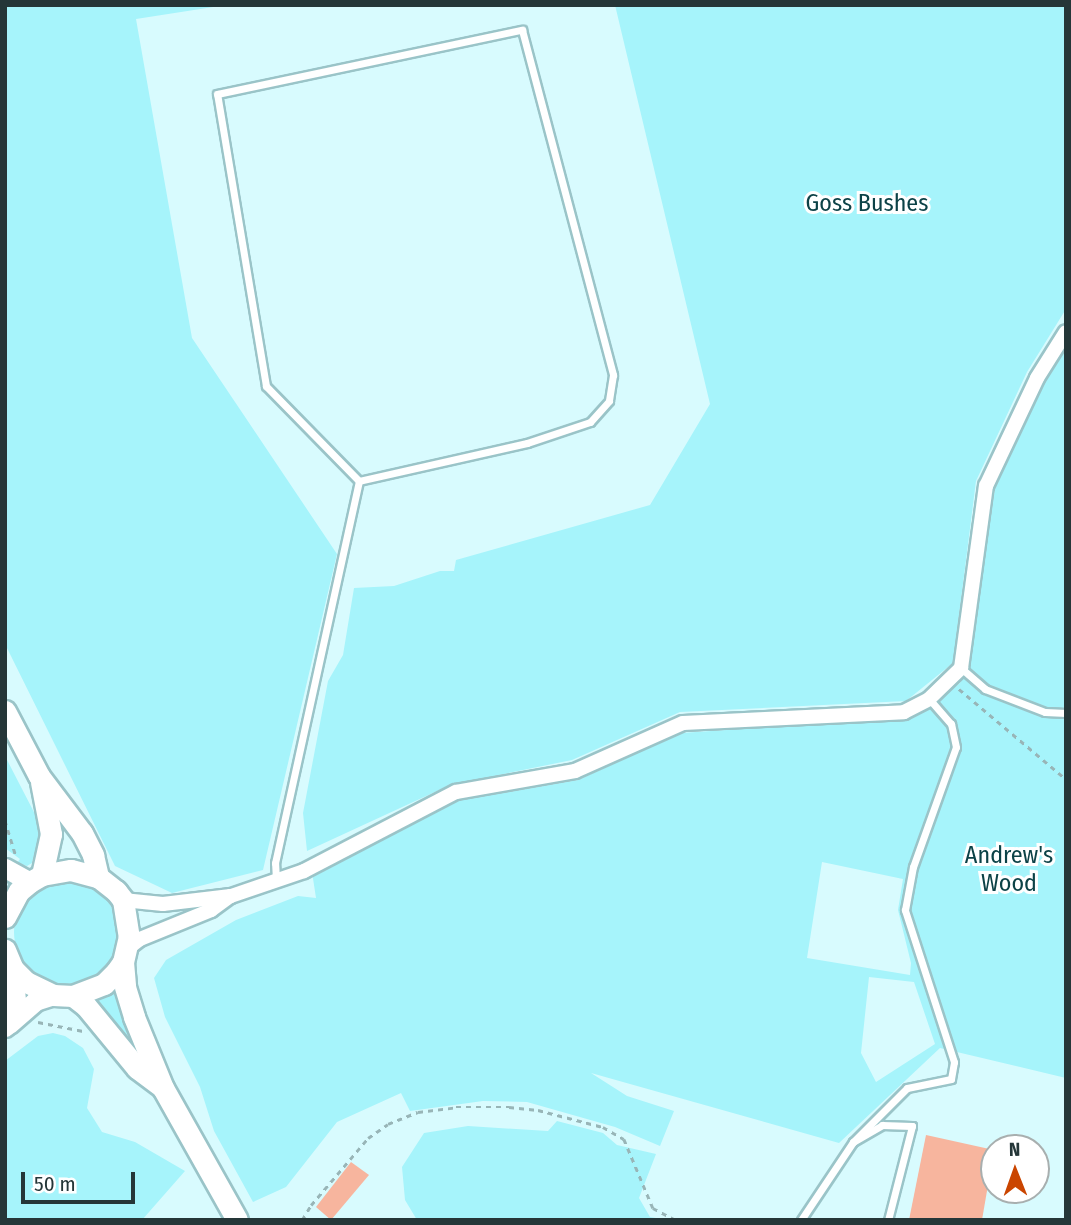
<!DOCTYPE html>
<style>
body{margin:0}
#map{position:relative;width:1071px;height:1225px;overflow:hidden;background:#d8fbfe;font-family:"Fira Sans Condensed",sans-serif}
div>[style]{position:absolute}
.green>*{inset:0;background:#a6f4fb}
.round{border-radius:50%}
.building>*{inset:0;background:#f7b59e}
.path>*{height:2.5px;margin-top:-1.25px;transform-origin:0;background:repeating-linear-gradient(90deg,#98b5b7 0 5px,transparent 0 10px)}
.roads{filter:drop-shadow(2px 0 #9ac4c8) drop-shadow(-2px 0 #9ac4c8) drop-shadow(0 2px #9ac4c8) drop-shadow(0 -2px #9ac4c8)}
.lane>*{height:7px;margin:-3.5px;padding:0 3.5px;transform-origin:3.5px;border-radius:3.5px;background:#fff}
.street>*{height:14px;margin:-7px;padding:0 7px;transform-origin:7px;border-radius:7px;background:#fff}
.secondary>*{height:19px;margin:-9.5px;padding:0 9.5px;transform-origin:9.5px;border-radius:9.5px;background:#fff}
.primary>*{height:21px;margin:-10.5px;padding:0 10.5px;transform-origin:10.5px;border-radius:10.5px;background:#fff}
span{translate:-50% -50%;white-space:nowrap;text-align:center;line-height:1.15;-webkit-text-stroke:6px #fff;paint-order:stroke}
.park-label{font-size:24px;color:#0c4247}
.frame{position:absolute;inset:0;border:7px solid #253638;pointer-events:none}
.north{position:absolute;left:980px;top:1134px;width:70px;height:70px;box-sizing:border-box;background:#fff;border:2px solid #a8afaf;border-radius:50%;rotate:359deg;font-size:19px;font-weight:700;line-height:28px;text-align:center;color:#253638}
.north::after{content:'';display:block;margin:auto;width:24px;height:32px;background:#ca4500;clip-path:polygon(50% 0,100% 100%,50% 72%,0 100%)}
.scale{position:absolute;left:21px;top:1172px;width:114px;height:32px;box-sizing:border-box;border:4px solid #253638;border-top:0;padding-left:9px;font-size:21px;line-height:24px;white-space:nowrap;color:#253638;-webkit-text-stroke:5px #fff;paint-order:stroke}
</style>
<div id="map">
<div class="green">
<i style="clip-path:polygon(5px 5px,226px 5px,136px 19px,192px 338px,337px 554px,263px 870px,172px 893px,115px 866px,5px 644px)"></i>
<i style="clip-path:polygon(615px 5px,1066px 5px,1066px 309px,1027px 372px,976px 481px,953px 663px,906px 701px,680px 712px,572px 760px,450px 785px,307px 851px,303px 813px,328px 681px,343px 655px,354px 588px,394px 586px,440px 571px,454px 571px,456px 560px,650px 505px,710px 404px)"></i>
<i style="clip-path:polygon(evenodd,1066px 348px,1066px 1078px,940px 1048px,839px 1143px,591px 1073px,627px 1096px,674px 1111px,660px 1146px,615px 1127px,527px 1102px,483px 1101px,410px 1111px,401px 1093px,337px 1122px,286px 1187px,253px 1202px,214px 1131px,200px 1087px,165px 1017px,154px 978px,166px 960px,236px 920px,298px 896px,316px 898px,312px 872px,457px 801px,578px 780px,681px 733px,906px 718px,927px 708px,960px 683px,969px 663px,995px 488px,1038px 392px,1066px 348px,822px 862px,903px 879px,898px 910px,911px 963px,910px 975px,807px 958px,822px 862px,1066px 348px,869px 977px,914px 982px,935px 1044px,876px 1082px,861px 1053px,869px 977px)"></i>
<i style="clip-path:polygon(5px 756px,36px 816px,40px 832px,32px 863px,27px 866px,17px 863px,20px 859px,5px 848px)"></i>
<i class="round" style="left:14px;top:880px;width:104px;height:104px"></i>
<i style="clip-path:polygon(114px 989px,122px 1018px,146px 1060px,96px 1001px)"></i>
<i style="clip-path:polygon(53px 1033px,65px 1036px,83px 1048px,94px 1069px,87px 1108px,102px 1132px,135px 1142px,185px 1171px,142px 1220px,5px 1220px,5px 1061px,38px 1036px)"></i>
<i style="clip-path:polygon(557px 1121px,603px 1133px,617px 1145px,656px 1154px,639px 1198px,650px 1217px,668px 1220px,417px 1220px,405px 1200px,402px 1167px,424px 1133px,468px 1126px,548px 1131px)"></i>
</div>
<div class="building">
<i style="clip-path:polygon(926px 1135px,994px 1150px,982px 1220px,909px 1220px)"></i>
<i style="clip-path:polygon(351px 1162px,369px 1175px,331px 1220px,316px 1207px)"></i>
</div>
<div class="path">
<i style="left:959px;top:689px;width:140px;rotate:40.1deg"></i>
<i style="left:5px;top:820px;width:37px;rotate:73deg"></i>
<i style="left:38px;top:1022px;width:46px;rotate:11.3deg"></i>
<i style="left:302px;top:1220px;width:17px;rotate:-59deg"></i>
<i style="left:311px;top:1205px;width:88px;rotate:-49.6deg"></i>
<i style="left:368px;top:1138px;width:24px;rotate:-35deg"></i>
<i style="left:388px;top:1124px;width:32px;rotate:-22deg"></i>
<i style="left:418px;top:1112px;width:38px;rotate:-7deg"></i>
<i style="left:456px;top:1107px;width:53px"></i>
<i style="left:509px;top:1107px;width:29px;rotate:6deg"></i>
<i style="left:538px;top:1110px;width:67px;rotate:14.7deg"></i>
<i style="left:603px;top:1127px;width:24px;rotate:30deg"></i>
<i style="left:624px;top:1139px;width:75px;rotate:67.2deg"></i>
<i style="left:653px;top:1208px;width:26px;rotate:28deg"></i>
</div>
<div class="roads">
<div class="lane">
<i style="left:522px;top:30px;width:357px;rotate:75.2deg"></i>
<i style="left:613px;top:375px;width:26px;rotate:99deg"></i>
<i style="left:609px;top:401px;width:28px;rotate:132deg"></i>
<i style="left:590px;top:422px;width:66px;rotate:161.6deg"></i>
<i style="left:527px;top:443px;width:172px;rotate:167.3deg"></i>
<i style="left:359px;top:481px;width:133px;rotate:-134.4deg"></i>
<i style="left:266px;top:386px;width:296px;rotate:-99.5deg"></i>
<i style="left:217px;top:94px;width:312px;rotate:-11.9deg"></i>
<i style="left:961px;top:668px;width:32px;rotate:41deg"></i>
<i style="left:985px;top:689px;width:64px;rotate:21deg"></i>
<i style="left:1045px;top:712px;width:21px;rotate:3deg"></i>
<i style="left:276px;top:880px;width:17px;rotate:-93deg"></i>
<i style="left:275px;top:863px;width:391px;rotate:-77.6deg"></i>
<i style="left:853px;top:1142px;width:76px;rotate:-45deg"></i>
<i style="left:907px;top:1088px;width:45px;rotate:-11.6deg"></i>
<i style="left:951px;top:1079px;width:17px;rotate:-80deg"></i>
<i style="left:954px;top:1062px;width:160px;rotate:-107.9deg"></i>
<i style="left:905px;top:910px;width:44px;rotate:-79.5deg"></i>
<i style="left:913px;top:867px;width:127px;rotate:-70.3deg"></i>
<i style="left:956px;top:747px;width:24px;rotate:-102deg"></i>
<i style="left:951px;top:724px;width:33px;rotate:-131deg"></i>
<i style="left:801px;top:1220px;width:94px;rotate:-56.3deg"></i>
<i style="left:853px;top:1142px;width:34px;rotate:-30deg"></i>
<i style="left:882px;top:1125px;width:30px;rotate:2deg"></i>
<i style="left:912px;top:1126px;width:97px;rotate:104.3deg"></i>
</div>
<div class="street">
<i style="left:123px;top:900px;width:40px;rotate:5.7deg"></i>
<i style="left:163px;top:904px;width:68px;rotate:-6.7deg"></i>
<i style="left:231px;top:896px;width:77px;rotate:-18.9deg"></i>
<i style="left:304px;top:871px;width:171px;rotate:-27.5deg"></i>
<i style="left:456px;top:792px;width:121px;rotate:-10deg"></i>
<i style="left:575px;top:771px;width:118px;rotate:-24deg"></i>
<i style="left:683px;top:723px;width:221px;rotate:-2.8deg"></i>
<i style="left:904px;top:712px;width:28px;rotate:-27deg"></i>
<i style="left:929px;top:699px;width:45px;rotate:-44.1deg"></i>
<i style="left:961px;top:668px;width:184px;rotate:-82.2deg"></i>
<i style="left:986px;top:486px;width:119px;rotate:-64.7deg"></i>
<i style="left:1037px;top:378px;width:54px;rotate:-57.8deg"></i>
<i style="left:127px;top:949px;width:16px;rotate:-38deg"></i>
<i style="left:140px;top:939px;width:77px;rotate:-22.2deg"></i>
<i style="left:211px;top:910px;width:24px;rotate:-36deg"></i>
</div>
<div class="secondary">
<i style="left:5px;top:868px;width:29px;rotate:29deg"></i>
<i style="left:9px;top:1024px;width:35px;rotate:-41deg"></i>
<i style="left:35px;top:1001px;width:19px;rotate:-18deg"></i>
<i style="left:5px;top:1027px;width:29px;rotate:-68deg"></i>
<i style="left:16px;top:1000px;width:31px;rotate:-96deg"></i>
</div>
<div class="primary">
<i style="left:5px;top:711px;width:73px;rotate:62.4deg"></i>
<i style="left:39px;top:776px;width:71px;rotate:53deg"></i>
<i style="left:82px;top:833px;width:25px;rotate:63deg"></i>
<i style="left:93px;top:855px;width:23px;rotate:77deg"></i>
<i style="left:41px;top:782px;width:53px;rotate:79.1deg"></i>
<i style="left:51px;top:834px;width:42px;rotate:102.4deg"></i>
<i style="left:5px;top:917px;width:30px;rotate:-62deg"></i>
<i style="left:19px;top:891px;width:14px;rotate:-39deg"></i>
<i style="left:30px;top:882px;width:14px;rotate:-30deg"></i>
<i style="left:42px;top:875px;width:29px;rotate:-10deg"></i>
<i style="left:71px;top:870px;width:28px;rotate:15deg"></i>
<i style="left:98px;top:877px;width:23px;rotate:38deg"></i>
<i style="left:116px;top:891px;width:11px;rotate:52deg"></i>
<i style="left:123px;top:900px;width:36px;rotate:81deg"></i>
<i style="left:129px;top:936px;width:27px;rotate:103deg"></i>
<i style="left:123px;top:962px;width:12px;rotate:125deg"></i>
<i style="left:116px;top:972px;width:17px;rotate:135deg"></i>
<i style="left:104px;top:984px;width:33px;rotate:159deg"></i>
<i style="left:73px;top:996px;width:20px;rotate:-177deg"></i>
<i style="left:53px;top:995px;width:30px;rotate:-154deg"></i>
<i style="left:26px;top:982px;width:18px;rotate:-135deg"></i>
<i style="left:13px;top:969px;width:21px;rotate:-113deg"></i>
<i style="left:123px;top:962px;width:25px;rotate:85deg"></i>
<i style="left:125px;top:987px;width:31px;rotate:73deg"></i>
<i style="left:134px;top:1017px;width:77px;rotate:67.8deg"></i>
<i style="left:163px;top:1088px;width:151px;rotate:60.7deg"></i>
<i style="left:73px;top:996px;width:16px;rotate:38deg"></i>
<i style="left:86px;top:1006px;width:80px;rotate:50.6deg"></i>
<i style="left:137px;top:1068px;width:31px;rotate:37deg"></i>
</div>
</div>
<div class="park-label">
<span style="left:867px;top:204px">Goss Bushes</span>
<span style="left:1009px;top:870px">Andrew's<br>Wood</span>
</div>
<div class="frame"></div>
<div class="north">N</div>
<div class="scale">50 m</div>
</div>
